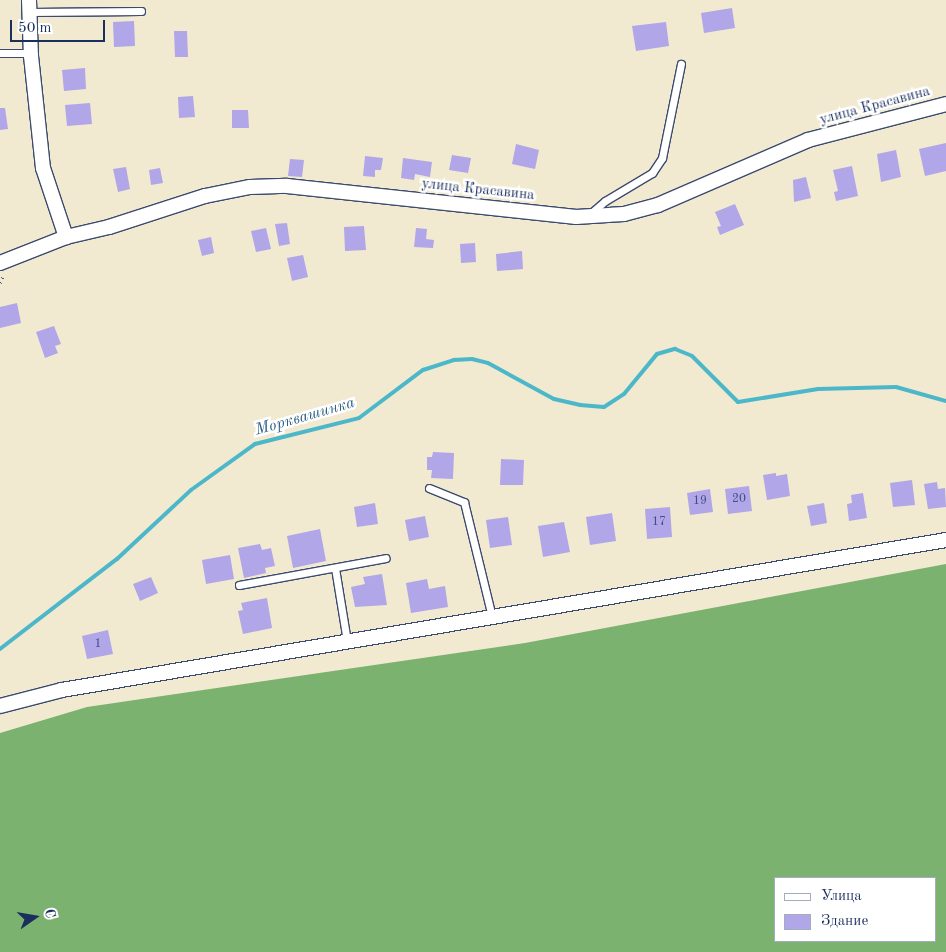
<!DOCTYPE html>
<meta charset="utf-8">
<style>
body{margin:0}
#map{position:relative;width:946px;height:952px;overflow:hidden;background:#f1ead1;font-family:"Old Standard TT",serif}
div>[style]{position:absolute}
.forest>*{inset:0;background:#7bb26f}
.stream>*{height:4px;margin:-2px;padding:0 2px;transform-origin:2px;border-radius:2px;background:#4db7ca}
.building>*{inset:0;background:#b0a6e8}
.path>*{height:2.5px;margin-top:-1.25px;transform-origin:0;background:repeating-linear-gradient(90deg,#3b4b6f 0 1px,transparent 0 5px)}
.roads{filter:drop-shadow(1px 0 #3b4b6f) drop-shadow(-1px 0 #3b4b6f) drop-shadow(0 1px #3b4b6f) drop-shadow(0 -1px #3b4b6f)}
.service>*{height:7px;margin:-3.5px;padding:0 3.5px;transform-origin:3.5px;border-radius:3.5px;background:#fff}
.minor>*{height:14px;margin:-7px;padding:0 7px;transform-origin:7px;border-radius:7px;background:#fff}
span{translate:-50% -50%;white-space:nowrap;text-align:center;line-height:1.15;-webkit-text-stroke:5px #fff;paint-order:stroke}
.number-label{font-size:12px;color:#404d80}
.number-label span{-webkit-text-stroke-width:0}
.street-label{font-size:15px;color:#1b2f5e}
.water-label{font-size:16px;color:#2c5f84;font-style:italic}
.legend{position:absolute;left:774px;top:877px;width:162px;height:65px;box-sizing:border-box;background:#fff;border:1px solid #a4acbf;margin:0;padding:6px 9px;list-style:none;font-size:15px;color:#1b2f5e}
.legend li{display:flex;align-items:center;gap:10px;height:25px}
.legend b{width:25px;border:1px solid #a4acbf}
.north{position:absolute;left:10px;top:892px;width:50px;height:50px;-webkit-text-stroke:4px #fff;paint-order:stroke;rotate:77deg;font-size:14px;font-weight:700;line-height:20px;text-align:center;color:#1b2f5e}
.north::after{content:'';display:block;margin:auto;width:18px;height:22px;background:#1b2f5e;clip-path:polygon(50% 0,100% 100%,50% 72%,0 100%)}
.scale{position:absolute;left:10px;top:20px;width:95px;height:22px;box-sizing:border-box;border:2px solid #1b2f5e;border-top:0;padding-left:6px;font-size:15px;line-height:18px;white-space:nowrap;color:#1b2f5e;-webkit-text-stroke:4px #fff;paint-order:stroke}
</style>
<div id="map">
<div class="forest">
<i style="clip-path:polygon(evenodd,946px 564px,946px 952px,0 952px,0 733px,87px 707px,525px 643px,946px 564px,775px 878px,935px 878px,935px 941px,775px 941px,775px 878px)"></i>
</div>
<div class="stream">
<i style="left:0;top:649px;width:148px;rotate:-37.6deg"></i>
<i style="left:117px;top:559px;width:101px;rotate:-43deg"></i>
<i style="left:191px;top:490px;width:79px;rotate:-35.7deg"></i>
<i style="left:255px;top:444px;width:107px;rotate:-14deg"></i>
<i style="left:359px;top:418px;width:80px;rotate:-36.9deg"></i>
<i style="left:423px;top:370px;width:33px;rotate:-18deg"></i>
<i style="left:454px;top:360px;width:18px;rotate:-3deg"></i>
<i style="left:472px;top:359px;width:16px;rotate:14deg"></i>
<i style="left:488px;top:363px;width:75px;rotate:28.6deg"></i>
<i style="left:554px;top:399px;width:27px;rotate:13deg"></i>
<i style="left:580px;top:405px;width:24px;rotate:5deg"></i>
<i style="left:604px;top:407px;width:24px;rotate:-33deg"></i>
<i style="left:624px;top:394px;width:52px;rotate:-50.5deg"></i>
<i style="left:657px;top:354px;width:19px;rotate:-16deg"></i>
<i style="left:675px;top:349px;width:18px;rotate:22deg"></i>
<i style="left:692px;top:356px;width:65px;rotate:45deg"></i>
<i style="left:738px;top:402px;width:81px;rotate:-9.2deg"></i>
<i style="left:818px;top:389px;width:78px;rotate:-1.5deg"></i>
<i style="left:896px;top:387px;width:52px;rotate:15.6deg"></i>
</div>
<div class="building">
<i style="clip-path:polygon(732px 8px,735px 28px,704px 33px,701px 13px)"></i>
<i style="clip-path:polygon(134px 21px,135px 46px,114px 47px,113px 22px)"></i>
<i style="clip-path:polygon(666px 22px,669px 46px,636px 51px,632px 26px)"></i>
<i style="clip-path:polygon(174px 31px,187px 31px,188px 57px,175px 57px)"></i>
<i style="clip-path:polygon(85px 68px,86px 89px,64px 91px,62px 70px)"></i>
<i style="clip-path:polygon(193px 96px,195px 117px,179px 118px,178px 97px)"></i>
<i style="clip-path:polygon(90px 103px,92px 124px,67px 126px,65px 105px)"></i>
<i style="clip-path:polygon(0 108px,5px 108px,8px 129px,0 130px)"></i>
<i style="clip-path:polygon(232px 110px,248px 110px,249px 128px,232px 128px)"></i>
<i style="clip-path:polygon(946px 143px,946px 171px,925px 176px,919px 149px)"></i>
<i style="clip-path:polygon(516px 144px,539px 150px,535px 169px,512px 164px)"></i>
<i style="clip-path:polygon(896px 150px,901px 177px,881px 182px,877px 154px)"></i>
<i style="clip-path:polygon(452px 155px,471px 158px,468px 173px,449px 170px)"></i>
<i style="clip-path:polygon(365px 156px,383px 158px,381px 170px,375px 170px,375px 177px,363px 176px)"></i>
<i style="clip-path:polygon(403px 158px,432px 162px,430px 177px,415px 174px,414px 180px,401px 178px)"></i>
<i style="clip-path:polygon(290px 159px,304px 160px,302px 177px,288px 176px)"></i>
<i style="clip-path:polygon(852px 166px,858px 196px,836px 201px,834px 192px,838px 191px,833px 170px)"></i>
<i style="clip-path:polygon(126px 167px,130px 189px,118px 192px,113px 169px)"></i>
<i style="clip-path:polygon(160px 168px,163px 183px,151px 185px,149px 170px)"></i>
<i style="clip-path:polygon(806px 177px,811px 198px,794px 202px,793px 180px)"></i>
<i style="clip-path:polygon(735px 204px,744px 225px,720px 235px,717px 227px,721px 226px,715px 212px)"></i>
<i style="clip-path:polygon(287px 223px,290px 244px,279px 246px,275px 224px)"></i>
<i style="clip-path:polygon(364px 226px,366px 250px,345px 251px,344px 227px)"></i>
<i style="clip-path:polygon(266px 228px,271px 249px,256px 252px,251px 231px)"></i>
<i style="clip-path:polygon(416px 228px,427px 229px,426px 239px,434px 240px,433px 248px,414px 247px)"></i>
<i style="clip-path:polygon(211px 237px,214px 253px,202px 256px,198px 240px)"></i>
<i style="clip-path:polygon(475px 243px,476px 262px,461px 263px,460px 244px)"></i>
<i style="clip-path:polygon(522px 251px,523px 269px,497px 271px,496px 254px)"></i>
<i style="clip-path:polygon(303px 255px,308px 277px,292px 281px,287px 258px)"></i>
<i style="clip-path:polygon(17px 303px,21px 323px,0 328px,0 307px)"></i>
<i style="clip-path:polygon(54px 326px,61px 344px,55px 346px,58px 353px,45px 358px,36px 332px)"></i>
<i style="clip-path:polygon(433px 452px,454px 453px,453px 479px,431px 478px,432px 470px,427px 470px,427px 457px,432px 457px)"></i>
<i style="clip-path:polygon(501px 459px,524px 460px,523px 485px,500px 485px)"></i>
<i style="clip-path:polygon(776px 473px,776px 476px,787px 474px,790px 496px,767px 500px,763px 475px)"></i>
<i style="clip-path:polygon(912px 480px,915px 505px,893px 507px,890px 483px)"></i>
<i style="clip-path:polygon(937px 482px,938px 489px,945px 488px,946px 507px,928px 509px,924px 484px)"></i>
<i style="clip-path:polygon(749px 486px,752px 511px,728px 514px,725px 489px)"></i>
<i style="clip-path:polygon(710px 489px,713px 512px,690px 515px,687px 493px)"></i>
<i style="clip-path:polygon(863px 493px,867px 518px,849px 521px,847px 504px,852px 503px,851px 495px)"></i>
<i style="clip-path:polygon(375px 503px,378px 524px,357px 527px,354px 507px)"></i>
<i style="clip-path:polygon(824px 503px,827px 523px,811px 526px,807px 506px)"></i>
<i style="clip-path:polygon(670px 507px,672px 537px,647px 539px,645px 509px)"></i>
<i style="clip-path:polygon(612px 513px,616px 541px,590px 545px,586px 517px)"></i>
<i style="clip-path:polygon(425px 516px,429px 537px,409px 541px,405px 520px)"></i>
<i style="clip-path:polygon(508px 517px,512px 545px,490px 548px,486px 520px)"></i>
<i style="clip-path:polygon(564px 522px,570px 552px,543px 557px,538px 526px)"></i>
<i style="clip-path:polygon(320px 529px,326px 561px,293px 568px,287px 536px)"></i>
<i style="clip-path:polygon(260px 544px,262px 550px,271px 548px,275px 566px,265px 568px,266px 573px,244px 578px,238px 548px)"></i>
<i style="clip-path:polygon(230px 555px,234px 579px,206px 584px,202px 560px)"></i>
<i style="clip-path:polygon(382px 574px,387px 605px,355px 607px,351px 587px,365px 584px,363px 577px)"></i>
<i style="clip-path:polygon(151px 577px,158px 593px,140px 601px,133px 584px)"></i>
<i style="clip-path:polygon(427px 579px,429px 589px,445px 586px,448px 607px,411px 613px,406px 583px)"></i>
<i style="clip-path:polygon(267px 598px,272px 628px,243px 634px,238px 611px,243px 610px,241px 603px)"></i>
<i style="clip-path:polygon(108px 630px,113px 654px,87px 659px,82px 636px)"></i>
</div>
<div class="path">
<i style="left:0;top:283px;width:8px;rotate:-67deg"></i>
</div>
<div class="roads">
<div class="service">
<i style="left:29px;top:12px;width:112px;rotate:-0.5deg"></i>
<i style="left:0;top:53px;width:31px"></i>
<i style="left:590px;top:214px;width:20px;rotate:-41deg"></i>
<i style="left:605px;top:201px;width:55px;rotate:-30.8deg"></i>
<i style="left:652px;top:173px;width:18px;rotate:-56deg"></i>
<i style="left:662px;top:158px;width:96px;rotate:-78.6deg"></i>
<i style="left:429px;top:488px;width:38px;rotate:22deg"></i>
<i style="left:464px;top:502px;width:118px;rotate:76.3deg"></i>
<i style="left:335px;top:568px;width:74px;rotate:80.7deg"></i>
<i style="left:239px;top:585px;width:149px;rotate:-10.4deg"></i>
</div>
<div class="minor">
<i style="left:29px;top:0;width:56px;rotate:88deg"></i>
<i style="left:31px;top:56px;width:113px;rotate:83.9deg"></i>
<i style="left:43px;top:168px;width:73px;rotate:71.6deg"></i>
<i style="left:0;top:263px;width:71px;rotate:-21.5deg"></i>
<i style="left:66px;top:237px;width:44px;rotate:-13.1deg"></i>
<i style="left:109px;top:227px;width:101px;rotate:-17.9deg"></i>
<i style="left:205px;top:196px;width:46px;rotate:-11.3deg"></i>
<i style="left:250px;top:187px;width:37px;rotate:-2deg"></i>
<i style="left:287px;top:186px;width:291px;rotate:6.1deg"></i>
<i style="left:576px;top:217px;width:48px;rotate:-3.6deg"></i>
<i style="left:624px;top:214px;width:35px;rotate:-15deg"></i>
<i style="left:658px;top:205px;width:163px;rotate:-23.4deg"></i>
<i style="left:808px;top:140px;width:143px;rotate:-14.6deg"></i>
<i style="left:0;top:706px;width:64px;rotate:-14.5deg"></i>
<i style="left:62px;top:690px;width:897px;rotate:-9.63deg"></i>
</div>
</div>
<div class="number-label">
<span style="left:739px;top:500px">20</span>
<span style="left:700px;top:502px">19</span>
<span style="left:659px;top:523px">17</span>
<span style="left:98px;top:645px">1</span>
</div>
<div class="street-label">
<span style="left:875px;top:106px;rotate:-15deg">улица Красавина</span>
<span style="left:478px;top:190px;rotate:6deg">улица Красавина</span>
</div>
<div class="water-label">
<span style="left:305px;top:417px;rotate:-16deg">Морквашинка</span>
</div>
<ul class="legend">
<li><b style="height:6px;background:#fff"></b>Улица</li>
<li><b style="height:14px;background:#b0a6e8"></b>Здание</li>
</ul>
<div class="north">С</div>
<div class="scale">50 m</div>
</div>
